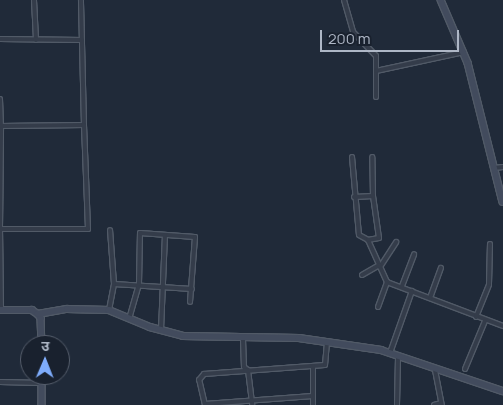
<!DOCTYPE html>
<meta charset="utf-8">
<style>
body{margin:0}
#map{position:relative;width:503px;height:405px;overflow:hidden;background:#202a39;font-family:Manrope,"Noto Sans Devanagari",sans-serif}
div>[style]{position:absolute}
.roads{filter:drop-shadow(1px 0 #515a67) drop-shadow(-1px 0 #515a67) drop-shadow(0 1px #515a67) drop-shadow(0 -1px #515a67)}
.street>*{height:4px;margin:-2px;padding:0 2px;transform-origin:2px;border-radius:2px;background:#343c4a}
.secondary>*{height:5.5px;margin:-2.75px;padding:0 2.75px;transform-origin:2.75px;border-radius:2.75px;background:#424b5d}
span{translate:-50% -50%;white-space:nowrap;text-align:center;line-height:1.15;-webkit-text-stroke:4.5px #19212e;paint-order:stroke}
.north{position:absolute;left:20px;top:335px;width:50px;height:50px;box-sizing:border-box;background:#19212e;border:1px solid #555d6b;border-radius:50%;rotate:1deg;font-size:14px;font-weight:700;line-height:20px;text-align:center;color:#aeb7c6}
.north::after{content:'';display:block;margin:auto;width:18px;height:22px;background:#7eacfb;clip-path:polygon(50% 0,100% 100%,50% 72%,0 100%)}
.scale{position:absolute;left:320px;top:30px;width:139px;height:22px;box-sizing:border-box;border:2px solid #aeb7c6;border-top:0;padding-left:6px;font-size:15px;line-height:18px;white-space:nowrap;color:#aeb7c6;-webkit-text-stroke:4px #19212e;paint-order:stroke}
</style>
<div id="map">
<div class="roads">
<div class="street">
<i style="left:34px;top:0;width:40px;rotate:87.1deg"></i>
<i style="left:344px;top:0;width:33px;rotate:74deg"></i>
<i style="left:353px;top:32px;width:33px;rotate:46deg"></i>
<i style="left:376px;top:56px;width:41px;rotate:90deg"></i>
<i style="left:0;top:39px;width:82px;rotate:0.7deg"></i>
<i style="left:376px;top:71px;width:90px;rotate:-12.2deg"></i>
<i style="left:0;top:99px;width:27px;rotate:88deg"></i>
<i style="left:352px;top:157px;width:78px;rotate:84.9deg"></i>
<i style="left:359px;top:235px;width:10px;rotate:29deg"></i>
<i style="left:368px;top:240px;width:46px;rotate:65.7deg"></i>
<i style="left:387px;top:282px;width:124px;rotate:20.8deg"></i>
<i style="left:494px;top:168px;width:9px;rotate:-6deg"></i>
<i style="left:354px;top:197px;width:19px;rotate:-3deg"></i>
<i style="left:0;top:229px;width:103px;rotate:-89.4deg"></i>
<i style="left:1px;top:126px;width:83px;rotate:-0.7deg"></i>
<i style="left:84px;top:125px;width:125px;rotate:-91.4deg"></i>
<i style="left:368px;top:240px;width:11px;rotate:-10deg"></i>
<i style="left:379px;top:238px;width:42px;rotate:-98.1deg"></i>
<i style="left:373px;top:196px;width:39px;rotate:-91deg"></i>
<i style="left:380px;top:267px;width:30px;rotate:-57deg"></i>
<i style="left:362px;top:275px;width:20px;rotate:-30deg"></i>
<i style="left:114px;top:284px;width:78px;rotate:3.7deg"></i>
<i style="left:402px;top:286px;width:34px;rotate:-69deg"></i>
<i style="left:430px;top:298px;width:32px;rotate:-70deg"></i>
<i style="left:378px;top:307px;width:27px;rotate:-70deg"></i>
<i style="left:1px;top:310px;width:81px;rotate:-90.7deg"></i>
<i style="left:0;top:229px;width:88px"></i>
<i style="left:88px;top:229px;width:104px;rotate:-92.2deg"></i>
<i style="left:109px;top:310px;width:26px;rotate:-79deg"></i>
<i style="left:114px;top:284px;width:54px;rotate:-94.2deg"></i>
<i style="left:476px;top:317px;width:35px;rotate:-68deg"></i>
<i style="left:489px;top:284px;width:40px;rotate:-88.6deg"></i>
<i style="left:129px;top:319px;width:36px;rotate:-74deg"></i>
<i style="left:139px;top:284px;width:51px;rotate:-88.9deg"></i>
<i style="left:140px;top:233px;width:55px;rotate:4.2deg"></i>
<i style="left:195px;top:237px;width:65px;rotate:94.4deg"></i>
<i style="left:161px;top:330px;width:95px;rotate:-87.6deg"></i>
<i style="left:243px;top:339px;width:28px;rotate:88deg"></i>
<i style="left:244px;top:367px;width:5px;rotate:37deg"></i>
<i style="left:248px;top:370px;width:35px;rotate:83deg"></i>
<i style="left:390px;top:353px;width:66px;rotate:-70.5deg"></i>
<i style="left:465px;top:369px;width:52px;rotate:-67.4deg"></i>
<i style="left:435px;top:370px;width:36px;rotate:79deg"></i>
<i style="left:0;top:382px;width:42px;rotate:1.4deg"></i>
<i style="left:205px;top:404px;width:108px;rotate:-4.2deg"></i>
<i style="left:205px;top:405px;width:26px;rotate:-103deg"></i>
<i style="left:199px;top:380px;width:8px;rotate:-50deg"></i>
<i style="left:204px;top:374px;width:121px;rotate:-4.3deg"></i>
<i style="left:325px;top:365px;width:21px;rotate:-85deg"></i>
<i style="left:313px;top:405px;width:39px;rotate:-90deg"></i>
<i style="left:397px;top:405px;width:48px;rotate:-88.8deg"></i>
<i style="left:434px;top:405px;width:7px;rotate:-16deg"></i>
</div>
<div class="secondary">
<i style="left:441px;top:0;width:69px;rotate:66.8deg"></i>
<i style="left:468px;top:63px;width:143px;rotate:75.9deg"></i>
<i style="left:0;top:310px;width:32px"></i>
<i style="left:32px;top:310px;width:7px;rotate:34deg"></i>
<i style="left:38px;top:314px;width:5px;rotate:53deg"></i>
<i style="left:41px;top:318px;width:27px;rotate:88deg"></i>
<i style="left:38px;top:314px;width:29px;rotate:-10deg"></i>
<i style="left:67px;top:309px;width:42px;rotate:1.4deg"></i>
<i style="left:109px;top:310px;width:44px;rotate:22.5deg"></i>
<i style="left:150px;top:327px;width:34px;rotate:15deg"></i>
<i style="left:183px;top:336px;width:116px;rotate:1deg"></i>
<i style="left:299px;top:338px;width:83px;rotate:8.3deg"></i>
<i style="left:381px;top:350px;width:129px;rotate:18.6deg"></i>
<i style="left:42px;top:375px;width:30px;rotate:90deg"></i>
</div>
</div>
<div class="north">उ</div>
<div class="scale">200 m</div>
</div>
